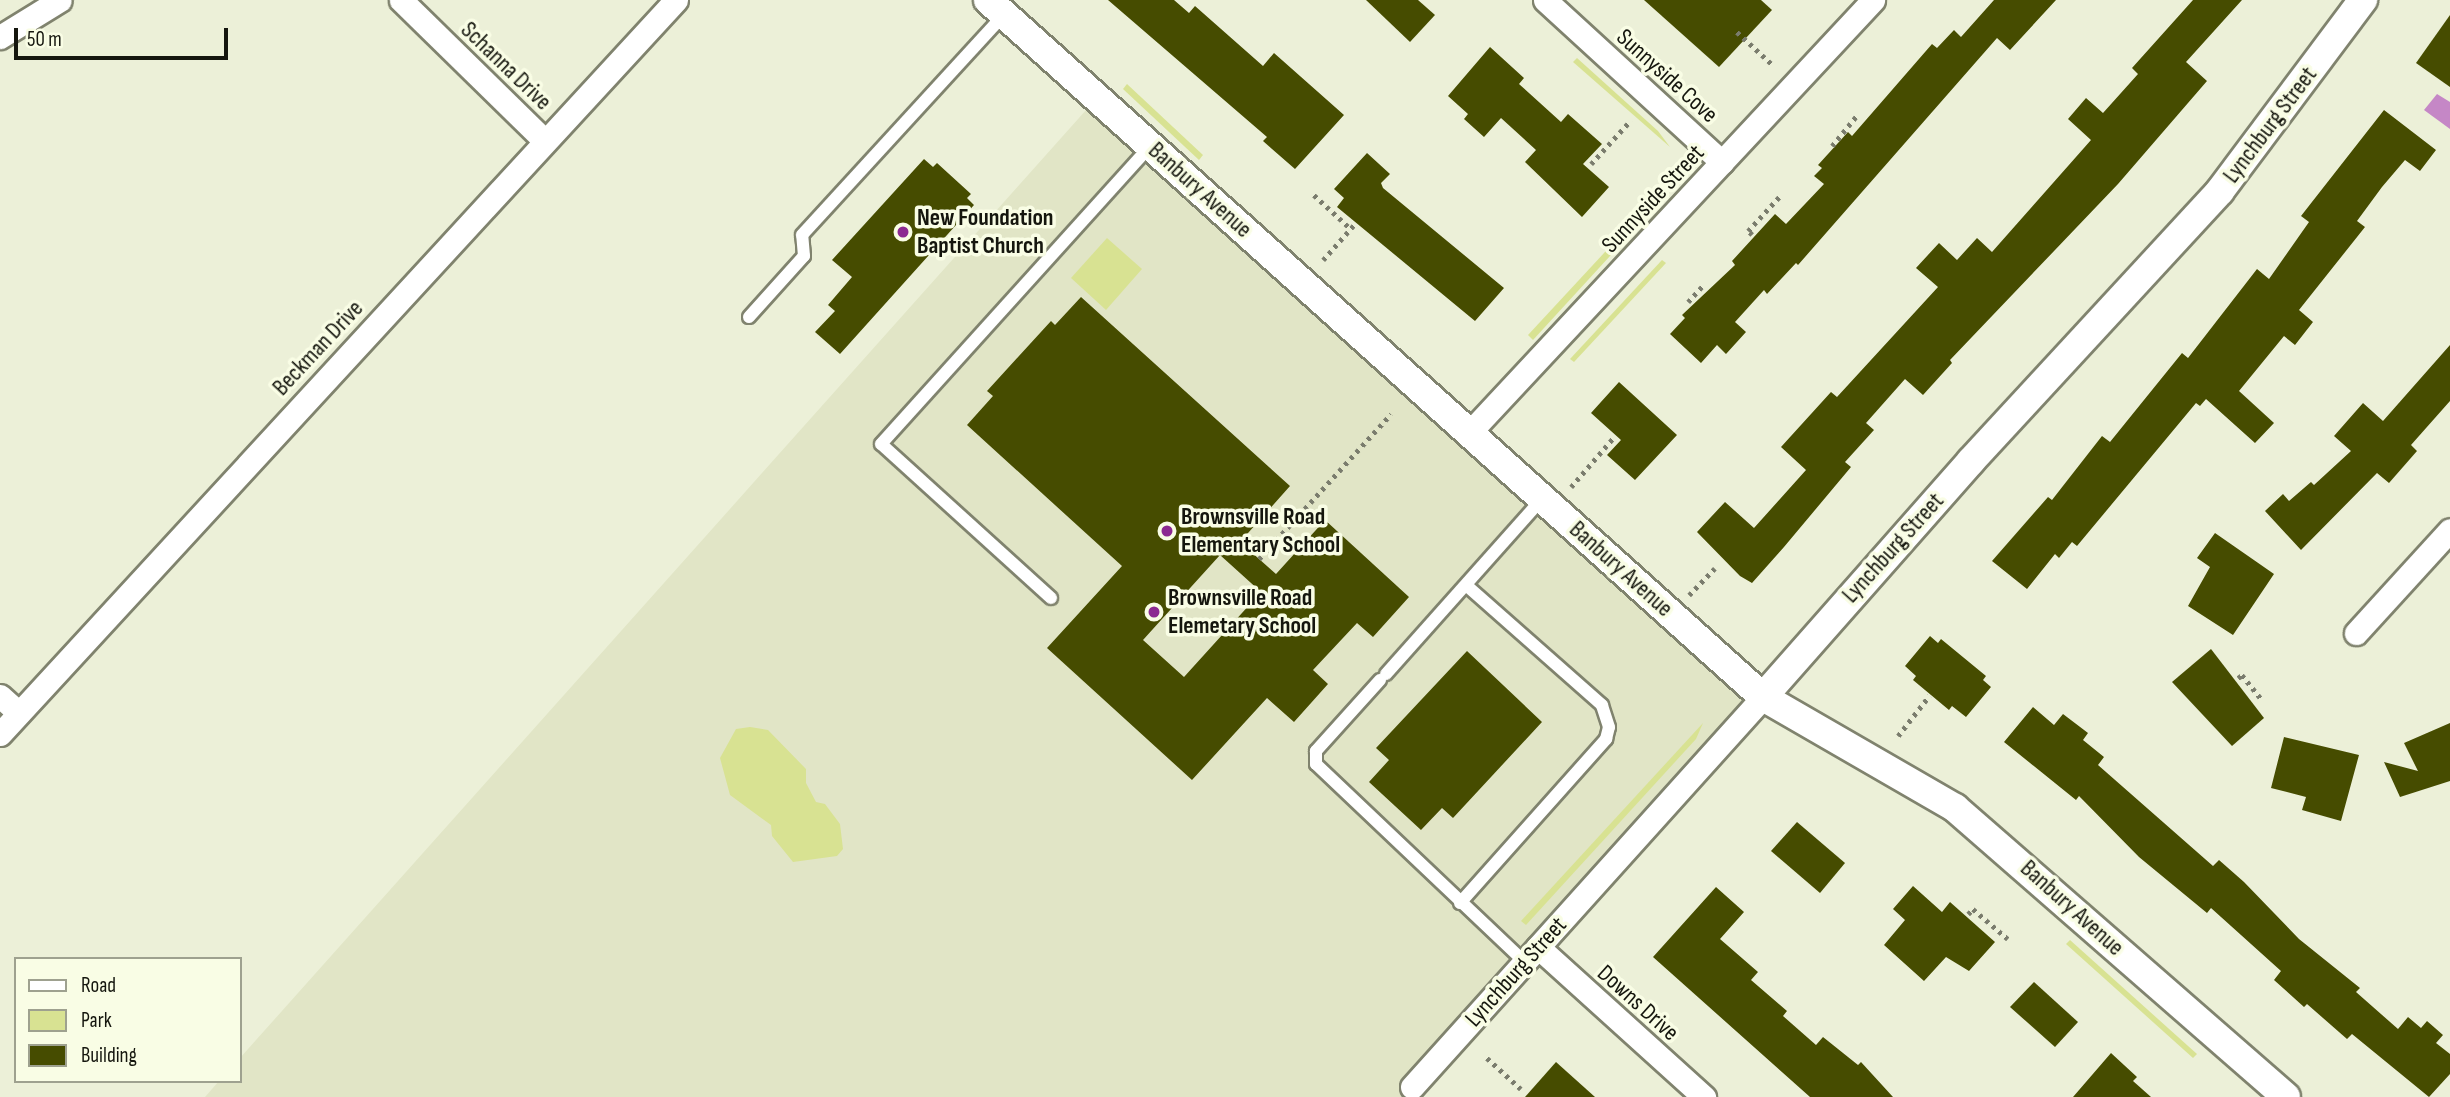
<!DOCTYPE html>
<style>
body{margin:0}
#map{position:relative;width:2450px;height:1097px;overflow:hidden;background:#ecf0d8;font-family:"Sofia Sans Condensed",sans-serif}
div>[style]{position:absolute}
.built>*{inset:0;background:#e1e5c6}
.green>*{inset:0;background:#d8e292}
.water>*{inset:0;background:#c587c6}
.building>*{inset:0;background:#464c00}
.path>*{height:4.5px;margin-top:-2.25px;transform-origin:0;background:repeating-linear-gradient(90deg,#7a7c6d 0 3.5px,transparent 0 8.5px)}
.roads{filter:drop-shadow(2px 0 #80836e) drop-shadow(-2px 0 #80836e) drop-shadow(0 2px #80836e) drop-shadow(0 -2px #80836e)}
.service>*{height:12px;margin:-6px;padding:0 6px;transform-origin:6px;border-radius:6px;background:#fff}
.minor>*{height:23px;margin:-11.5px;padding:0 11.5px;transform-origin:11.5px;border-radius:11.5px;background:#fff}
.tertiary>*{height:28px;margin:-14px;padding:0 14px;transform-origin:14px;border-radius:14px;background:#fff}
.dots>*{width:19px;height:19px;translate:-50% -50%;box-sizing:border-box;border:4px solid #f9fde5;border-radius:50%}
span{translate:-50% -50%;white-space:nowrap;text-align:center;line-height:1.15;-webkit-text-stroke:7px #f9fde5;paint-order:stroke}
.street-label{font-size:24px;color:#15160e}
.poi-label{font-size:24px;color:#15160e;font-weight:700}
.left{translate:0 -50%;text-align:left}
.legend{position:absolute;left:14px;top:957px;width:228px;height:126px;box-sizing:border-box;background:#f9fde5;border:2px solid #9ea18f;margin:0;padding:9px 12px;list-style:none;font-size:21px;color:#15160e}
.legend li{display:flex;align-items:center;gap:14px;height:35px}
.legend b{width:35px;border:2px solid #9ea18f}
.scale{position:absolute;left:14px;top:28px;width:214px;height:32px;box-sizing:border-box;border:4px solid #15160e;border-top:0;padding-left:9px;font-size:21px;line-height:24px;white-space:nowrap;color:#15160e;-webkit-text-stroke:5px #f9fde5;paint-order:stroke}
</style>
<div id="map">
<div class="built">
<i style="clip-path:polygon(1095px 100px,1763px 697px,1403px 1097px,205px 1097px,219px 1081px,240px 1081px,240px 1058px)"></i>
</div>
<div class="green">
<i style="clip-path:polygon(1577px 58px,1658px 131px,1670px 147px,1573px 62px)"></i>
<i style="clip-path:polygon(1127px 84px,1203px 155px,1199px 160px,1123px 89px)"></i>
<i style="clip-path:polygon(1107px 238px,1142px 269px,1106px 310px,1071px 278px)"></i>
<i style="clip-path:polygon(1617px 239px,1621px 244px,1533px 340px,1528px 335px)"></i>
<i style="clip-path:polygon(1662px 260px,1666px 263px,1574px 362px,1570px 359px)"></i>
<i style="clip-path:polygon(1703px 723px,1696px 739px,1526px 925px,1521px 921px)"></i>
<i style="clip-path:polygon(750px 727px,768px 730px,806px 769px,806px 783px,816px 802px,825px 804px,840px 824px,843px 849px,837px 856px,793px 862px,772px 836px,771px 825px,730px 795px,720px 758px,736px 729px)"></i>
<i style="clip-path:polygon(2070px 940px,2197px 1054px,2193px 1058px,2066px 944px)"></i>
</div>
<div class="water">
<i style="clip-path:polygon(2437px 94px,2450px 102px,2450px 129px,2424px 110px)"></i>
</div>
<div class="building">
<i style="clip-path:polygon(1108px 0,1174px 0,1189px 13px,1195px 6px,1263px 66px,1274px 53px,1344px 115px,1295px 169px,1263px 141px,1267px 137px)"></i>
<i style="clip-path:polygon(1366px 0,1418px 0,1435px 15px,1410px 42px)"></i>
<i style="clip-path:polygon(1644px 0,1761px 0,1772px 10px,1719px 67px)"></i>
<i style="clip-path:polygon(1994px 0,2056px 0,2010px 50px,1997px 38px,1798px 265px,1796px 263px,1767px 294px,1764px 290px,1735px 322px,1746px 332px,1726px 354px,1717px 345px,1701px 363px,1670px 334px,1685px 318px,1682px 315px,1735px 265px,1732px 261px,1775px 214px,1786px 224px,1824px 184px,1814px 176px,1822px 168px,1818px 165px,1848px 132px,1852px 136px,1932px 44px,1937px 48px,1954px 30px,1961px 37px)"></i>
<i style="clip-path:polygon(2193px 0,2242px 0,2186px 62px,2207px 81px,2118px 184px,1950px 360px,1952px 363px,1923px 395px,1905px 379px,1866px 423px,1874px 430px,1845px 462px,1851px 467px,1784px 547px,1752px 583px,1740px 576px,1697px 532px,1725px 502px,1754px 528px,1806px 470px,1781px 447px,1831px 392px,1837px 397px,1938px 287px,1916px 268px,1939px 243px,1957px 260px,1977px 238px,1992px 252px,2091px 140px,2068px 119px,2086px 98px,2103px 113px,2138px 74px,2132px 68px)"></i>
<i style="clip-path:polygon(2450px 15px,2450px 87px,2416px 63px)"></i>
<i style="clip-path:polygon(1490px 47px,1524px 78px,1519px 84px,1561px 122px,1568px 114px,1602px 144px,1583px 164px,1609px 187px,1582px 217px,1525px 162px,1536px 150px,1501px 118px,1484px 137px,1464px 119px,1468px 114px,1448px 96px)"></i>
<i style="clip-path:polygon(2384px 110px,2436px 150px,2420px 171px,2405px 160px,2382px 187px,2357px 221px,2365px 227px,2299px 310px,2313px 322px,2295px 345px,2284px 336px,2239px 391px,2274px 423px,2255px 443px,2206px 399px,2200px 406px,2196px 403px,2077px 546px,2072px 542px,2059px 558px,2055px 554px,2027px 589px,1992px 561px,2048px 497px,2052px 500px,2102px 436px,2110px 442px,2182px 353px,2188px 358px,2257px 269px,2269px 279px,2309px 222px,2301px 216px)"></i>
<i style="clip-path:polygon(1367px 153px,1390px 174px,1381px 183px,1383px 188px,1504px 288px,1475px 321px,1337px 207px,1344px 198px,1334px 189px)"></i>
<i style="clip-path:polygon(924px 159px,933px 167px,937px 163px,971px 194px,967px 198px,974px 205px,840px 354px,815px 332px,835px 311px,828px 305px,852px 277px,832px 260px)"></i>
<i style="clip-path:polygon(evenodd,1081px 297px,1290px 486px,1240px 542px,1276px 574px,1325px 520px,1409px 597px,1373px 637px,1357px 623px,1313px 670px,1328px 684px,1294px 722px,1267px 698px,1192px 780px,1047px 648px,1122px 566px,967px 425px,993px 396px,987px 391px,1051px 321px,1055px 325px,1081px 297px,1220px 555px,1261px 592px,1184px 677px,1143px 640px,1220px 555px)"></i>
<i style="clip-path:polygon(2450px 345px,2450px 401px,2411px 445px,2417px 451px,2389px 483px,2377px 473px,2301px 550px,2265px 511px,2283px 494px,2289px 501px,2311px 482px,2314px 485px,2351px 451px,2334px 436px,2363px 403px,2383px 421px)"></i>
<i style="clip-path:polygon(1619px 382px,1677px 435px,1635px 480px,1607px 455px,1621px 440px,1591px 413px)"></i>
<i style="clip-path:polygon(2215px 533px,2274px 574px,2233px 635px,2188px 606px,2210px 567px,2197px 558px)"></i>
<i style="clip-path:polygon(1930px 636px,1938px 643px,1941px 639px,1986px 676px,1983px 680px,1991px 687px,1966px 717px,1952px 706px,1949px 710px,1913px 680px,1916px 676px,1905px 666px)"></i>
<i style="clip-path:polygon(2211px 649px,2264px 718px,2232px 746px,2172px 682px)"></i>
<i style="clip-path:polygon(1467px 651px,1542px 722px,1453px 818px,1442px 808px,1421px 830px,1369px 782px,1389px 760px,1376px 748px)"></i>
<i style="clip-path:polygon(2033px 707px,2054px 725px,2063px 714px,2088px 733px,2083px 740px,2104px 757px,2098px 765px,2213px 866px,2219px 860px,2244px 882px,2299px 939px,2360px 988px,2356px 992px,2398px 1029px,2408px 1017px,2421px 1028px,2427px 1021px,2443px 1035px,2436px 1043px,2450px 1054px,2450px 1074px,2429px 1097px,2352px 1034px,2347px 1039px,2307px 1004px,2304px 1007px,2274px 980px,2281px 971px,2211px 908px,2207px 913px,2139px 857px,2079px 796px,2076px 800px,2004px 742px)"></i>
<i style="clip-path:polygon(2450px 723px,2450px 781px,2400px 797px,2384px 762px,2418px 771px,2404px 743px)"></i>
<i style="clip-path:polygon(2284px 737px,2359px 755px,2341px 821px,2302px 810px,2306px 797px,2271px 788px)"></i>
<i style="clip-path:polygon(1797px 822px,1845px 863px,1820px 893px,1771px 851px)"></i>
<i style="clip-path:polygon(1913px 886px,1942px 912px,1950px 902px,1995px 942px,1969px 971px,1946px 957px,1924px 981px,1884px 945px,1905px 920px,1893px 909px)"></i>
<i style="clip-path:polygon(1716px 887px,1744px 912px,1720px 939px,1758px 972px,1751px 980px,1787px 1011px,1783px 1016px,1816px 1045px,1823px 1037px,1858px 1065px,1861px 1062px,1893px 1097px,1810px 1097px,1653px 957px)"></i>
<i style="clip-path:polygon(2034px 982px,2078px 1022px,2055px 1047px,2010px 1007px)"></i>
<i style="clip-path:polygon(2111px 1053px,2137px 1077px,2133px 1081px,2151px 1097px,2073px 1097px)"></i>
<i style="clip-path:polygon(1556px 1062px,1595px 1097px,1525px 1097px)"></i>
</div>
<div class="path">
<i style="left:1737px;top:32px;width:50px;rotate:42.6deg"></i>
<i style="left:1832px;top:146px;width:41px;rotate:-50.9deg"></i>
<i style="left:1591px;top:164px;width:59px;rotate:-47.7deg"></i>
<i style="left:1314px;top:195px;width:50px;rotate:42.6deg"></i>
<i style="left:1752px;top:235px;width:6px;rotate:-135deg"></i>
<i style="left:1748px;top:231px;width:46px;rotate:-47.6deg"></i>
<i style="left:1323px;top:260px;width:47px;rotate:-48.5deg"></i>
<i style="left:1688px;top:302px;width:24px;rotate:-48deg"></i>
<i style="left:1571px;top:487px;width:66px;rotate:-49.3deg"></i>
<i style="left:1259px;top:559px;width:196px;rotate:-47.7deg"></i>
<i style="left:1689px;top:595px;width:37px;rotate:-46deg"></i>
<i style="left:2238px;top:678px;width:5px;rotate:-37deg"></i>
<i style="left:2242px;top:675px;width:33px;rotate:51deg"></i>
<i style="left:1898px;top:736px;width:51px;rotate:-52.2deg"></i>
<i style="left:1968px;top:914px;width:7px;rotate:-45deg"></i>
<i style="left:1973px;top:909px;width:46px;rotate:40.6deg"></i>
<i style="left:1487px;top:1058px;width:46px;rotate:42.4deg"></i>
</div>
<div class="roads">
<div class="service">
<i style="left:749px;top:317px;width:82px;rotate:-48deg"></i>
<i style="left:804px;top:256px;width:21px;rotate:-95deg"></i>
<i style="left:802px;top:235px;width:296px;rotate:-47.5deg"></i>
<i style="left:1051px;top:598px;width:229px;rotate:-137.8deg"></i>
<i style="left:881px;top:444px;width:403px;rotate:-47.9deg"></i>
<i style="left:1386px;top:674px;width:236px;rotate:-48.3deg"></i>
<i style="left:1380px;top:680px;width:96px;rotate:132deg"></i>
<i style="left:1316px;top:751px;width:13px;rotate:90deg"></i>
<i style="left:1316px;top:764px;width:288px;rotate:43.5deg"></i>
<i style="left:1460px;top:903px;width:220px;rotate:-48.3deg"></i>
<i style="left:1606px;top:739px;width:12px;rotate:-76deg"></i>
<i style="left:1609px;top:727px;width:23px;rotate:-108deg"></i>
<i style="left:1602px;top:705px;width:181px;rotate:-138.6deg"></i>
</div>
<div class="minor">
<i style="left:401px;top:0;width:200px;rotate:44.4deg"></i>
<i style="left:1545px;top:0;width:240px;rotate:42.5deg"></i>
<i style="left:0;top:37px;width:70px;rotate:-31.7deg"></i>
<i style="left:1470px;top:432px;width:591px;rotate:-46.99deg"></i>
<i style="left:2356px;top:633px;width:139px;rotate:-47.6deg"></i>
<i style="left:0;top:696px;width:25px;rotate:42deg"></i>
<i style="left:0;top:734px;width:998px;rotate:-47.36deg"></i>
<i style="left:1538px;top:947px;width:224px;rotate:42.1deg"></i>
<i style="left:1412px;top:1087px;width:525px;rotate:-48.01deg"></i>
</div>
<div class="tertiary">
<i style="left:988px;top:0;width:1042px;rotate:41.97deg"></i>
<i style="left:1763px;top:697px;width:222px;rotate:30deg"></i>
<i style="left:1955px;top:808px;width:439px;rotate:41.1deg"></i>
<i style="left:1763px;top:697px;width:315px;rotate:-48.6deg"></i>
<i style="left:1971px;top:461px;width:367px;rotate:-47.3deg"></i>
<i style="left:2220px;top:191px;width:239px;rotate:-53.2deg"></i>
</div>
</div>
<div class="dots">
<i style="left:903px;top:232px;background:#8c2991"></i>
<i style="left:1167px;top:531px;background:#8c2991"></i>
<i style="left:1154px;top:612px;background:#8c2991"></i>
</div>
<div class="street-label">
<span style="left:506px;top:66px;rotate:44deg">Schanna Drive</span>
<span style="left:1667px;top:76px;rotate:42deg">Sunnyside Cove</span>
<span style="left:2270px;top:125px;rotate:-53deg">Lynchburg Street</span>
<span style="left:1200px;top:190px;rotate:42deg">Banbury Avenue</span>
<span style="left:1653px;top:199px;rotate:-47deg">Sunnyside Street</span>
<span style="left:318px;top:348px;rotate:-47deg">Beckman Drive</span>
<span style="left:1893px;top:548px;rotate:-48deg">Lynchburg Street</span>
<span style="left:1621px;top:569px;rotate:42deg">Banbury Avenue</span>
<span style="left:2072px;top:908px;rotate:42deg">Banbury Avenue</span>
<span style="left:1516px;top:972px;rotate:-48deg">Lynchburg Street</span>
<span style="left:1638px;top:1003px;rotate:42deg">Downs Drive</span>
</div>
<div class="poi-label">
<span class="left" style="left:917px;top:232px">New Foundation<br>Baptist Church</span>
<span class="left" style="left:1181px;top:531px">Brownsville Road<br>Elementary School</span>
<span class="left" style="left:1168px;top:612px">Brownsville Road<br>Elemetary School</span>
</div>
<ul class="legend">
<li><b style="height:9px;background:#fff"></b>Road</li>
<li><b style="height:19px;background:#d8e292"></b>Park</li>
<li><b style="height:19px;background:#464c00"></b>Building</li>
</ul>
<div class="scale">50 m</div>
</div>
